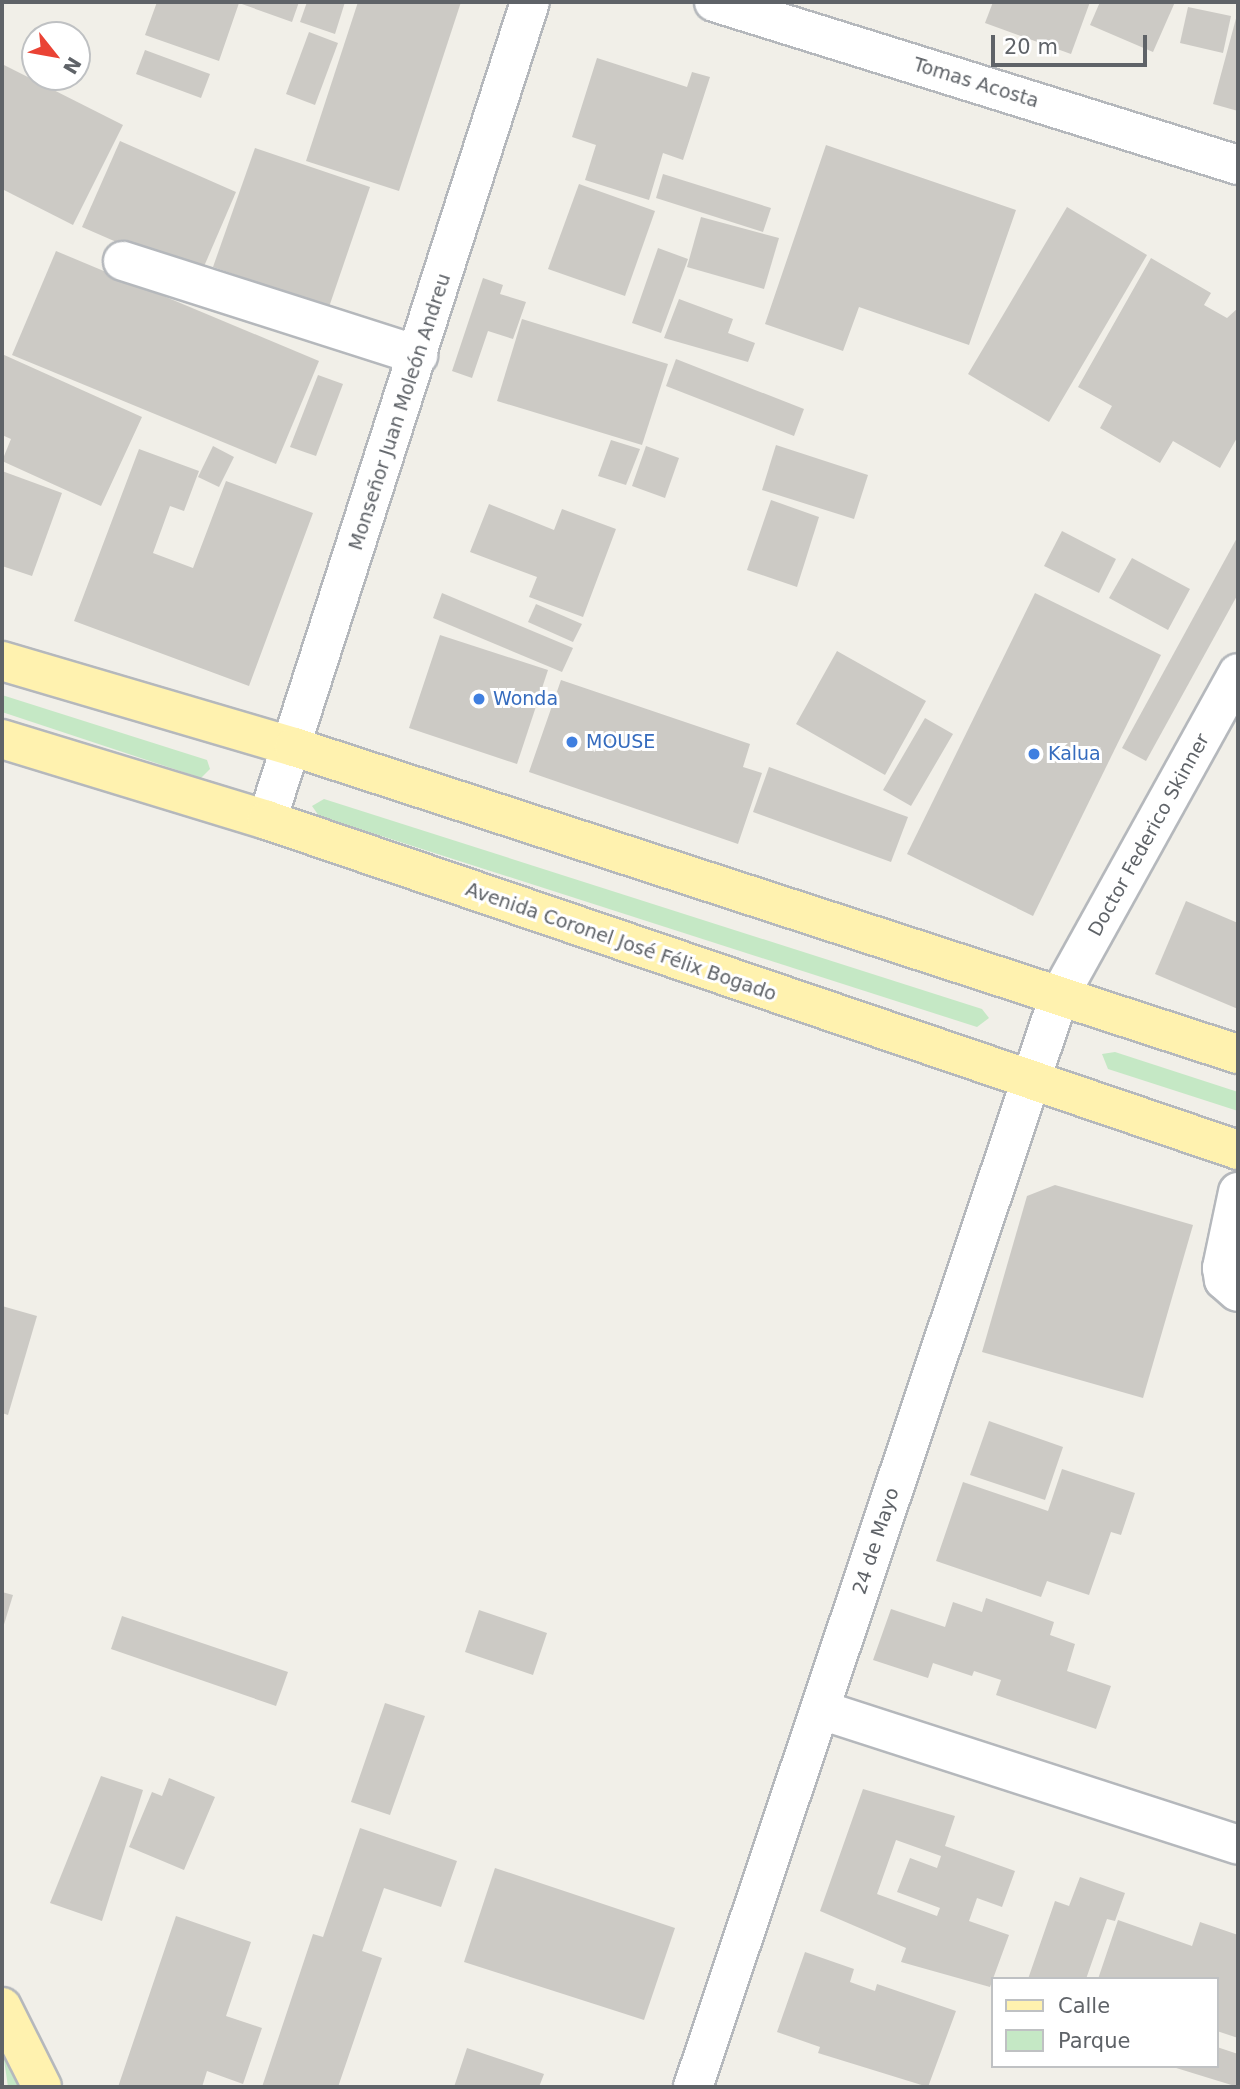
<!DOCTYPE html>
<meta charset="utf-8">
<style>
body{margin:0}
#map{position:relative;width:1240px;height:2089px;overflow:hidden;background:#f1efe8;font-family:"DejaVu Sans",sans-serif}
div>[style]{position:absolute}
.green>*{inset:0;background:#c5e8c5}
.building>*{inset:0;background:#cccac5}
.roads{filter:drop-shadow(2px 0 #b5b8bc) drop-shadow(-2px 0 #b5b8bc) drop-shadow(0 2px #b5b8bc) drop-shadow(0 -2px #b5b8bc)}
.minor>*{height:38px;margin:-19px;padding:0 19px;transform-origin:19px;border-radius:19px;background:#fff}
.major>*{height:38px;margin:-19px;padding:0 19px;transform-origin:19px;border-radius:19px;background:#fff2af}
.dots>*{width:19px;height:19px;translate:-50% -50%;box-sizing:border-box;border:4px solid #fff;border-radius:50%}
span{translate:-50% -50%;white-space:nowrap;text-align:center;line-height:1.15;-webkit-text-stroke:6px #fff;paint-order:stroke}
.street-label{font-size:19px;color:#5f6368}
.shop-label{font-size:19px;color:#366cbe}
.left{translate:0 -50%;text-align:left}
.frame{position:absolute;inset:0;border:4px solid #5f6368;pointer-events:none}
.legend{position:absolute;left:991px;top:1977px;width:228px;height:91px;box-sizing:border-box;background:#fff;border:2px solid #bfc1c3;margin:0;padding:9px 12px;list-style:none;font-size:21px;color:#5f6368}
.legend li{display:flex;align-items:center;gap:14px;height:35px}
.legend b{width:35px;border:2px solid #bfc1c3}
.north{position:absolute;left:21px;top:21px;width:70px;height:70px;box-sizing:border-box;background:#fff;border:2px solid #bfc1c3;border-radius:50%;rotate:121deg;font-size:19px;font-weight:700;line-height:28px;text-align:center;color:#5f6368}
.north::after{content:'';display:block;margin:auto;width:24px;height:32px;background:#ea4335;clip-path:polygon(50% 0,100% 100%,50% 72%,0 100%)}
.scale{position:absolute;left:991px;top:35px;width:156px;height:32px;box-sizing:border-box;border:4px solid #5f6368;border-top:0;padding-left:9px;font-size:21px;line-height:24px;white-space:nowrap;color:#5f6368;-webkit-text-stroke:5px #fff;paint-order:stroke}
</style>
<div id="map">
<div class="green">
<i style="clip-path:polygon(2px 695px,207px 760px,210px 769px,201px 778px,2px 712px)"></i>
<i style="clip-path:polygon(324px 799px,982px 1009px,989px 1018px,977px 1027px,319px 816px,312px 806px)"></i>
<i style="clip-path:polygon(1115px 1052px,1238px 1092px,1238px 1111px,1108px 1069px,1102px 1054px)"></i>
<i style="clip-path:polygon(2px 2046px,23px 2087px,8px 2087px)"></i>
</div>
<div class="building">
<i style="clip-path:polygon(157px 2px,299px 2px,292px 22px,239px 3px,219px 61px,145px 35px)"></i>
<i style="clip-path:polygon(307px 2px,345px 2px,335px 34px,300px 22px)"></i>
<i style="clip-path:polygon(358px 2px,461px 2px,399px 191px,306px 161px)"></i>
<i style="clip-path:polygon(993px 2px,1090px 2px,1071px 54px,985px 23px)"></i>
<i style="clip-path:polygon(1100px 2px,1175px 2px,1153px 52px,1090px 25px)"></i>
<i style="clip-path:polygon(1188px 7px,1231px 16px,1223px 53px,1180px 43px)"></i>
<i style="clip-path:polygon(1238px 11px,1238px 111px,1213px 104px)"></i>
<i style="clip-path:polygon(309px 32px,338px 43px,315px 105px,286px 94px)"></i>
<i style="clip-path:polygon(145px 50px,210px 74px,201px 98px,136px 74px)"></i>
<i style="clip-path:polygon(597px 58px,687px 87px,692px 72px,710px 77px,683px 160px,663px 153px,649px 200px,585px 180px,596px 145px,572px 137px)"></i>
<i style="clip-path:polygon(2px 64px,123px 125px,73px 225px,2px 189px)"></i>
<i style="clip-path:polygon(120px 141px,236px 192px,199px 278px,82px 227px)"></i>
<i style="clip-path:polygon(826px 145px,1016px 210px,969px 345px,859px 307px,843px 351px,765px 324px)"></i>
<i style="clip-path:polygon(255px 148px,370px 187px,329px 307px,213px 267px)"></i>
<i style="clip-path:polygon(663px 174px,771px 208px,763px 232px,656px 198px)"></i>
<i style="clip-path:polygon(579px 184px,655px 211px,625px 296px,548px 269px)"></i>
<i style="clip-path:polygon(1067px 207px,1147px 255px,1049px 422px,968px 374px)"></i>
<i style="clip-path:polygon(701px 217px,779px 238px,764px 289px,687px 267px)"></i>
<i style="clip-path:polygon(658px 248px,688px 259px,661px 333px,632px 323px)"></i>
<i style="clip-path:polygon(56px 251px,319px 361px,276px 464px,12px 355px)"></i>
<i style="clip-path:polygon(1151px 258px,1211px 293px,1204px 305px,1227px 318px,1238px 308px,1238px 436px,1220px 468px,1173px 441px,1160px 463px,1100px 428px,1112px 406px,1078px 387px)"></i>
<i style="clip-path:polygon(483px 278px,503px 285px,500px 294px,526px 302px,513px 339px,488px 331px,472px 378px,452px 371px)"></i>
<i style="clip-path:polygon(679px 299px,733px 319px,728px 333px,755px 343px,748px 362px,664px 338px)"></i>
<i style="clip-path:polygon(522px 319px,668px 364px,642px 445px,497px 401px)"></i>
<i style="clip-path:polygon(2px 354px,142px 417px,101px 506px,2px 461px,11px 439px,2px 435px)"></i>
<i style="clip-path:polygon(676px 359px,804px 409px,794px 436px,666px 386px)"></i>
<i style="clip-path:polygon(318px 375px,343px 384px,316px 456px,290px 447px)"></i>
<i style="clip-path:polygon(611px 440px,640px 449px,626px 485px,598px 476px)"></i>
<i style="clip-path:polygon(776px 445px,868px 475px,854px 519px,762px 490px)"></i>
<i style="clip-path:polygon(213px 446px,234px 457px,219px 487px,198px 477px)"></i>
<i style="clip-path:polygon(646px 446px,679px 458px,665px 498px,632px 486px)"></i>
<i style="clip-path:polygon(139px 449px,199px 471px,184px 511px,170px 506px,153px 553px,193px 568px,226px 481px,313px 513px,249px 686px,74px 621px)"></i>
<i style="clip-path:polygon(2px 471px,62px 493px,32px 576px,2px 566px)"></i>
<i style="clip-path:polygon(771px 500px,819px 517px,797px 587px,747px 570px)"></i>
<i style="clip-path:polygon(489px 504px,554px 530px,562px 509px,616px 529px,583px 617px,529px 597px,537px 577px,470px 552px)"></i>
<i style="clip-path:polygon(1062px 531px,1116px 559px,1099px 593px,1044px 566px)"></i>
<i style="clip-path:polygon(1238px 536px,1238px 594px,1146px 761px,1122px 748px)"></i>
<i style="clip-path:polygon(1132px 558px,1190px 589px,1168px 630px,1109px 598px)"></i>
<i style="clip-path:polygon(442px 593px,573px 648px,562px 672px,433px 618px)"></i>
<i style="clip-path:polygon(1035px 593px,1161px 655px,1033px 916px,907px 854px)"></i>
<i style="clip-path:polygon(536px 604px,582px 624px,573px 642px,528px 622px)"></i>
<i style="clip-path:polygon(440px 635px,548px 670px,517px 764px,409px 728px)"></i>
<i style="clip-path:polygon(837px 651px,926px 701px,885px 775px,796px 724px)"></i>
<i style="clip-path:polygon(561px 680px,750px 744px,743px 767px,762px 773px,738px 844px,529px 772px)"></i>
<i style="clip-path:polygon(925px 718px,953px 734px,911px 806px,883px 790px)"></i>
<i style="clip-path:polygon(769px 767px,908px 817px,891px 862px,753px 812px)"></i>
<i style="clip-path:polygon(1186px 901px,1238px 923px,1238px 1009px,1155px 974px)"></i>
<i style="clip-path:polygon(1055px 1185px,1193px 1225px,1143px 1398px,982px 1352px,1027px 1196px)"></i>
<i style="clip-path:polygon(2px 1306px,37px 1316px,8px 1415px,2px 1413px)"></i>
<i style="clip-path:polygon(989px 1421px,1063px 1447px,1045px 1500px,970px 1475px)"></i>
<i style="clip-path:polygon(1062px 1469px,1135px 1493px,1121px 1535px,1111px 1532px,1089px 1595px,1047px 1581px,1041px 1597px,936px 1561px,963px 1482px,1048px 1511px)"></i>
<i style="clip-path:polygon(2px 1592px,13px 1595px,2px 1631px)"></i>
<i style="clip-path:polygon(986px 1598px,1054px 1622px,1050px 1635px,1075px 1644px,1067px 1671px,1111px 1686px,1096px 1729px,996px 1695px,1001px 1680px,974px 1671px,972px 1676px,933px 1663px,928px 1678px,873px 1660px,891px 1609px,945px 1627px,953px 1602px,982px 1612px)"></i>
<i style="clip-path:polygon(479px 1610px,547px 1633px,533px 1675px,465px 1652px)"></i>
<i style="clip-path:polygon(122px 1616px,288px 1672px,276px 1706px,111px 1649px)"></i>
<i style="clip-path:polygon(385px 1703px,425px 1716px,390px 1815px,351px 1802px)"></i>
<i style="clip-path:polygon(101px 1776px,143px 1790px,102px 1921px,50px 1903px)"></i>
<i style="clip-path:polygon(169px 1778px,215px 1797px,184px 1870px,129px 1847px,152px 1792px,162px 1796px)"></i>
<i style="clip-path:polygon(evenodd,863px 1789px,955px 1816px,945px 1846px,1015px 1871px,1002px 1907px,977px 1898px,969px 1921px,1009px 1935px,990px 1987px,901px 1962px,906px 1948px,820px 1911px,863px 1789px,896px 1840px,941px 1856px,937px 1868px,910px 1858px,897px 1892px,940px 1908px,937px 1916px,877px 1894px,896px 1840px)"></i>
<i style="clip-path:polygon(360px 1828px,457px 1861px,441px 1907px,384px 1888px,362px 1951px,382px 1958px,338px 2087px,262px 2087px,313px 1934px,323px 1937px)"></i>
<i style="clip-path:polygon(495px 1868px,675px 1928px,644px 2020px,464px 1962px)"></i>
<i style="clip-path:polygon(1080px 1877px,1125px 1893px,1115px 1921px,1107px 1919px,1086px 1979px,1028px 1979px,1055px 1901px,1069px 1906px)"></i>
<i style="clip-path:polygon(176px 1916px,251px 1942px,226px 2016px,262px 2028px,243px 2084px,207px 2071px,202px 2087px,118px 2087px)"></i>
<i style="clip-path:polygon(1118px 1920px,1192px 1946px,1200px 1922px,1238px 1935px,1238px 2038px,1217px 2031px,1217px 1979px,1098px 1979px)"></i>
<i style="clip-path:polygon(805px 1952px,854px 1969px,850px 1982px,875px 1991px,877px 1984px,956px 2011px,928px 2087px,818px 2053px,820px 2047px,777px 2032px)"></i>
<i style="clip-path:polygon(1217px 2047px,1238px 2054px,1238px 2087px,1173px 2067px,1217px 2066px)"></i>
<i style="clip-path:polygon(467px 2048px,544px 2074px,539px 2087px,454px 2087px)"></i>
</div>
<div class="roads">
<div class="minor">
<i style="left:714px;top:2px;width:549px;rotate:17.28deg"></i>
<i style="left:123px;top:261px;width:310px;rotate:17.7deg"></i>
<i style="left:267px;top:820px;width:859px;rotate:-72.18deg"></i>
<i style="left:1238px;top:1192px;width:78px;rotate:101.9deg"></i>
<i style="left:1222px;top:1268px;width:12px;rotate:81deg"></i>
<i style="left:1224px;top:1280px;width:18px;rotate:41deg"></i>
<i style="left:821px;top:1710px;width:438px;rotate:17.9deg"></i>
<i style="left:693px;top:2087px;width:1151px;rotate:-71.45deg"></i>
<i style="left:1059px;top:996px;width:369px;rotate:-61deg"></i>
</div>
<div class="major">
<i style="left:2px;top:661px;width:304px;rotate:16.4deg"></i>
<i style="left:294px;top:747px;width:993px;rotate:18.02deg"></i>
<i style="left:2px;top:739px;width:277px;rotate:17deg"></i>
<i style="left:267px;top:820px;width:1026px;rotate:18.77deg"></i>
<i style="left:2px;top:2007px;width:89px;rotate:63.4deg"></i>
</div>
</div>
<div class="dots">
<i style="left:479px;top:699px;background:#3f7fe0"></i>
<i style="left:572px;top:742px;background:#3f7fe0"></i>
<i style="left:1034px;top:754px;background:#3f7fe0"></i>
</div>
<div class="street-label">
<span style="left:976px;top:83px;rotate:17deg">Tomas Acosta</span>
<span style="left:400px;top:412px;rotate:-72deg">Monseñor Juan Moleón Andreu</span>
<span style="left:1149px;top:835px;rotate:-61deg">Doctor Federico Skinner</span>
<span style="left:621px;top:942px;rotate:19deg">Avenida Coronel José Félix Bogado</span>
<span style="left:876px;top:1541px;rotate:-72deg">24 de Mayo</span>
</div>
<div class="shop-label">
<span class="left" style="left:493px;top:699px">Wonda</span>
<span class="left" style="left:586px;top:742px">MOUSE</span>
<span class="left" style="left:1048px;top:754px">Kalua</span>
</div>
<div class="frame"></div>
<ul class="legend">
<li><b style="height:9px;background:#fff2af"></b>Calle</li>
<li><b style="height:19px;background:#c5e8c5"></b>Parque</li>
</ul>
<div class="north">N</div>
<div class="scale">20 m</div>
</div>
